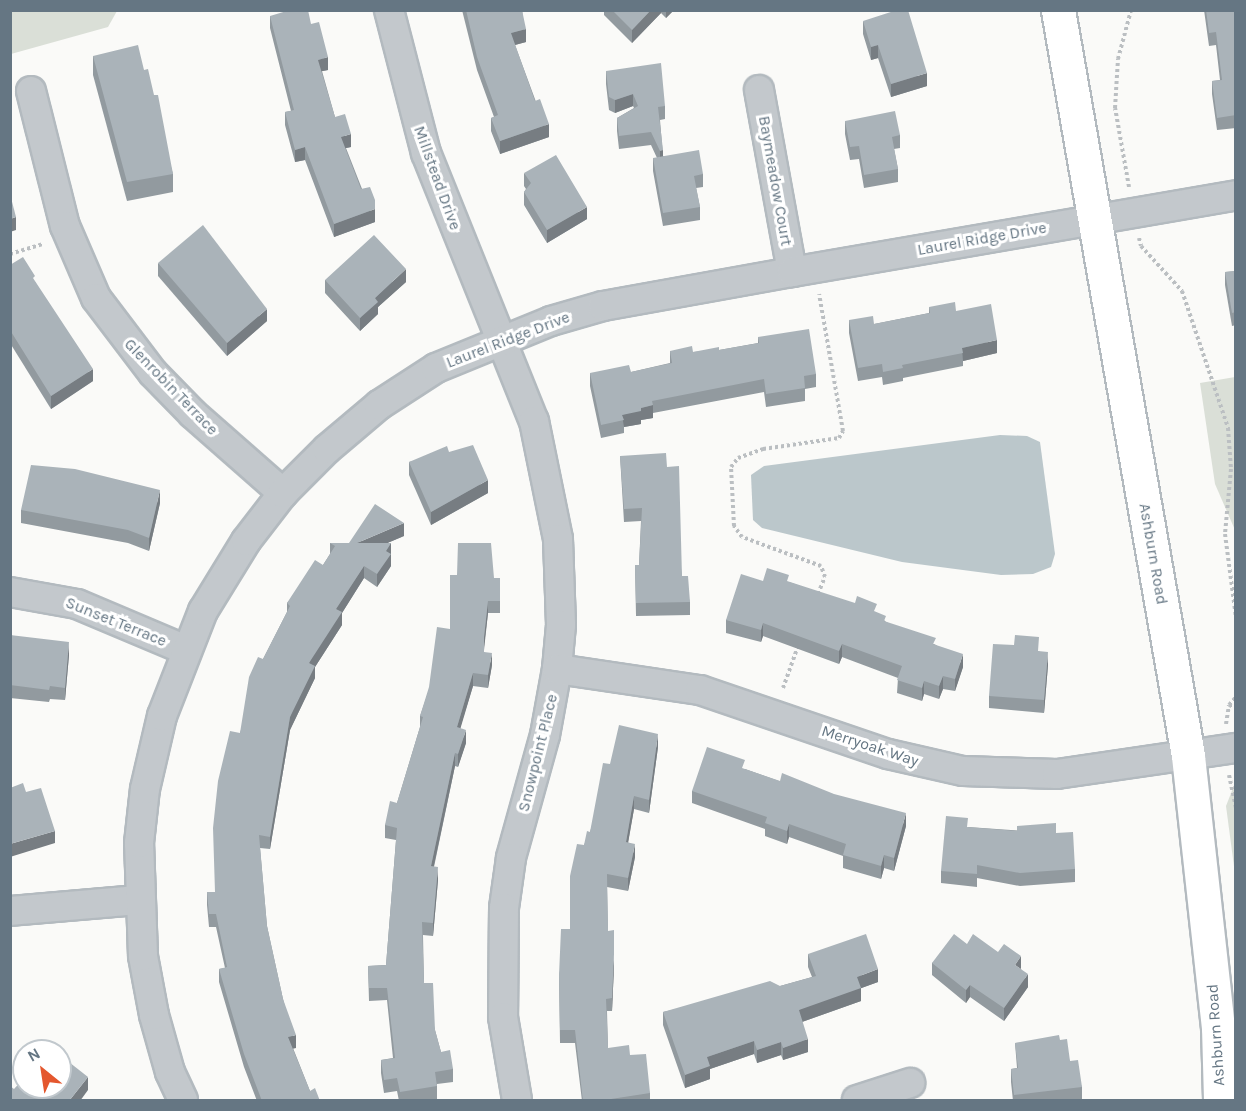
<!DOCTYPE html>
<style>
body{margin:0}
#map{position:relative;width:1246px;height:1111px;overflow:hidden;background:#fafaf8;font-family:Karla,sans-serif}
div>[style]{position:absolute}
.green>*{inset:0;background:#dadfd7}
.water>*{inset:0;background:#bbc7cb}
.path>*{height:4px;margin-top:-2px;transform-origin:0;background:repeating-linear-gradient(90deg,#bbbfc2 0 3px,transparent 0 6px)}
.roads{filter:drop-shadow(2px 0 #b3babf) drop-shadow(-2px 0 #b3babf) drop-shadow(0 2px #b3babf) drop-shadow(0 -2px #b3babf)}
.street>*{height:28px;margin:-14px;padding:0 14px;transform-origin:14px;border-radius:14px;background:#c3c8cc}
.secondary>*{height:33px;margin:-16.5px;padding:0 16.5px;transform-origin:16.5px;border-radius:16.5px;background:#fff}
.wall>*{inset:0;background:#929a9f}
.shaded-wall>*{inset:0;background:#777d82}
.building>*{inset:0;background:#aab3b9}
span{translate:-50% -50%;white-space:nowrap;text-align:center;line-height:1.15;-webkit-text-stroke:6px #fff;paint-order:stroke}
.street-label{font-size:16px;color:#657683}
.frame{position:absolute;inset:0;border:12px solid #657683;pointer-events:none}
.north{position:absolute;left:12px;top:1039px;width:60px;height:60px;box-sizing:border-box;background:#fff;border:2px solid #c1c8cd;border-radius:50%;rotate:330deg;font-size:16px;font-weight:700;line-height:24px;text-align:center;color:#657683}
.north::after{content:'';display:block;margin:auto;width:21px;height:27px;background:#e4572e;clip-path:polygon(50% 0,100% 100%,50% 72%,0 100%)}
</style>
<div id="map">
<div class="green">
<i style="clip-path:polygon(11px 10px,117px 10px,117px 11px,108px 27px,11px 54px)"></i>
<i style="clip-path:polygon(1235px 377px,1236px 377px,1235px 530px,1215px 484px,1200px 383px)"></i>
<i style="clip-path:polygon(1235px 783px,1235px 874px,1226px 806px)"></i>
</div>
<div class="water">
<i style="clip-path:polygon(1000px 435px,1027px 436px,1040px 442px,1055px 554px,1051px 567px,1033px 574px,1001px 575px,902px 562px,762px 528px,753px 520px,751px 475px,764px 466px)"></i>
</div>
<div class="path">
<i style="left:1129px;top:187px;width:80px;rotate:-100deg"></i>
<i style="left:1115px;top:108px;width:49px;rotate:-86.5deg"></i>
<i style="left:1118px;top:59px;width:51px;rotate:-75.1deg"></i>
<i style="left:1139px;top:238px;width:8px;rotate:76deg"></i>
<i style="left:1141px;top:246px;width:61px;rotate:47.7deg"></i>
<i style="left:1182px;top:291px;width:145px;rotate:71.4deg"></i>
<i style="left:1228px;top:428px;width:41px;rotate:85.8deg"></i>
<i style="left:1231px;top:469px;width:65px;rotate:95.3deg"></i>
<i style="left:1225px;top:534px;width:84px;rotate:82.5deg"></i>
<i style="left:10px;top:254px;width:34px;rotate:-17deg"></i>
<i style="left:818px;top:594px;width:18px;rotate:-68deg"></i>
<i style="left:825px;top:577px;width:12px;rotate:-110deg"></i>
<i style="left:821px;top:566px;width:84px;rotate:-159.8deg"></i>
<i style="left:742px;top:537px;width:14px;rotate:-126deg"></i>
<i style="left:734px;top:526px;width:59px;rotate:-92.9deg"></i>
<i style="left:731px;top:467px;width:11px;rotate:-52deg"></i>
<i style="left:738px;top:458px;width:27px;rotate:-20deg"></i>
<i style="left:763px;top:449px;width:77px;rotate:-8.2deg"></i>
<i style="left:839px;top:438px;width:8px;rotate:-60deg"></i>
<i style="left:843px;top:431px;width:139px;rotate:-99.9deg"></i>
<i style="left:783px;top:688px;width:45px;rotate:-70.3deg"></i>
<i style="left:1229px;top:705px;width:8px;rotate:23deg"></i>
<i style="left:1226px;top:724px;width:19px;rotate:-81deg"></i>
<i style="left:1229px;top:705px;width:11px;rotate:-49deg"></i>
<i style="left:1229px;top:775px;width:33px;rotate:78deg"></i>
</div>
<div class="roads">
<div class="street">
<i style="left:389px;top:10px;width:148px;rotate:75.5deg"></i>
<i style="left:426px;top:153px;width:289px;rotate:68.1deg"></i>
<i style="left:534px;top:421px;width:120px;rotate:78.5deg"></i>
<i style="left:558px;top:539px;width:86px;rotate:88deg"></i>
<i style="left:561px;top:625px;width:44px;rotate:95.2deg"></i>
<i style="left:557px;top:669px;width:67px;rotate:100.3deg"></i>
<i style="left:545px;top:735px;width:128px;rotate:105.5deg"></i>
<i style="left:511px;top:858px;width:50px;rotate:98deg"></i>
<i style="left:504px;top:908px;width:109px;rotate:90.5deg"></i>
<i style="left:503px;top:1017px;width:84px;rotate:80.4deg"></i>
<i style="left:759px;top:90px;width:185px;rotate:79.7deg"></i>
<i style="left:31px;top:91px;width:139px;rotate:75.9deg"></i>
<i style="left:65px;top:226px;width:78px;rotate:66.7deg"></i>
<i style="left:96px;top:298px;width:94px;rotate:52.8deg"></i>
<i style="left:153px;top:373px;width:57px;rotate:45.7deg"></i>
<i style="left:193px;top:414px;width:120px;rotate:41.3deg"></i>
<i style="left:10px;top:592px;width:68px;rotate:10.2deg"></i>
<i style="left:77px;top:604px;width:118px;rotate:22.9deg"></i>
<i style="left:557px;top:669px;width:145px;rotate:8.4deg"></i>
<i style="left:700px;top:690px;width:199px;rotate:18.8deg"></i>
<i style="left:888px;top:754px;width:77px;rotate:12.8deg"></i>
<i style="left:963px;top:771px;width:94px;rotate:1.8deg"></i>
<i style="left:1057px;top:774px;width:181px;rotate:-8.3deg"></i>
<i style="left:10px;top:911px;width:129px;rotate:-4.9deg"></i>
<i style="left:183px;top:1100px;width:31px;rotate:-115deg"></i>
<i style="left:170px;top:1072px;width:59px;rotate:-105.7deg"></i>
<i style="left:154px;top:1015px;width:60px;rotate:-100.6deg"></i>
<i style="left:143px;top:956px;width:113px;rotate:-92deg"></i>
<i style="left:139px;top:843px;width:54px;rotate:-83.7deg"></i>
<i style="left:145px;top:789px;width:75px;rotate:-76.9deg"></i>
<i style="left:162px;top:716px;width:113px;rotate:-68.7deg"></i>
<i style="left:203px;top:611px;width:82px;rotate:-58.4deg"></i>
<i style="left:246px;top:541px;width:61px;rotate:-52.4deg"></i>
<i style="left:283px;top:493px;width:62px;rotate:-45deg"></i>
<i style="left:327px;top:449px;width:68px;rotate:-40.2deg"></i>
<i style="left:379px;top:405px;width:68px;rotate:-33deg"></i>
<i style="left:436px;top:368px;width:124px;rotate:-22.2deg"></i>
<i style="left:551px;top:321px;width:54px;rotate:-16.1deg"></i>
<i style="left:603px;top:306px;width:192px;rotate:-10.2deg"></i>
<i style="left:792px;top:272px;width:451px;rotate:-9.8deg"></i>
<i style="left:857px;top:1100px;width:56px;rotate:-17.8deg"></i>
</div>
<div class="secondary">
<i style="left:1058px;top:10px;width:757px;rotate:80.11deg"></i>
<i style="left:1188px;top:756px;width:273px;rotate:83.7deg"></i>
<i style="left:1218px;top:1027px;width:73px;rotate:88.4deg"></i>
</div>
</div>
<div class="wall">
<i style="clip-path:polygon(462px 10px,522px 10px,526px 42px,515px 45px,549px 137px,500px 154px,491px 131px,491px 118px,494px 117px,477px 70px)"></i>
<i style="clip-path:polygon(604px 10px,674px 10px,666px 18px,661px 13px,632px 43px,604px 15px)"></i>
<i style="clip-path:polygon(1204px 10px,1236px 10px,1236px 128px,1217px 130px,1212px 94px,1212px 81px,1220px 80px,1216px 45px,1209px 46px)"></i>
<i style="clip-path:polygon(270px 16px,311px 24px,328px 70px,322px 71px,335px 117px,351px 147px,346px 148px,375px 222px,334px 237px,305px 160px,295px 162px,285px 125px,285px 112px,291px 111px,270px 28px)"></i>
<i style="clip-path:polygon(863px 21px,927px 86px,891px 97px,878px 58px,871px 60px,863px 34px)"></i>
<i style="clip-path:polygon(93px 56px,144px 70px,173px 174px,173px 192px,127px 201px,93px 75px)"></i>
<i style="clip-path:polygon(606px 71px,665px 106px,665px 119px,660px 120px,663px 156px,703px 174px,703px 187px,696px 188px,700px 207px,700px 220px,663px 226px,653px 171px,653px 158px,657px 158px,651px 145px,619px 149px,617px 131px,617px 118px,634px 108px,633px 106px,615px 113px,609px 110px,606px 84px)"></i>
<i style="clip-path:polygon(845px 121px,900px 135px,900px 148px,894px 149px,898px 169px,898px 182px,864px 188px,859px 159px,850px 160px,845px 134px)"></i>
<i style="clip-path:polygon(524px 173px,587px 219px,547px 243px,524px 205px,524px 192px,526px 189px,524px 186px)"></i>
<i style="clip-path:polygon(158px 263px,267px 321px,227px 356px,158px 276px)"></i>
<i style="clip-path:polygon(10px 265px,35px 282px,93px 381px,51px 409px,10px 343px)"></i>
<i style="clip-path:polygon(1236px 271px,1236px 325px,1232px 326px,1225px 285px,1225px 272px)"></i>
<i style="clip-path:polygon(325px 280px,406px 282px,378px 307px,378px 314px,360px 331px,325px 293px)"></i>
<i style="clip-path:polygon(929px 307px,956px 311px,997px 353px,963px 361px,963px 366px,903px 378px,903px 381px,883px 385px,882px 377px,858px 381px,849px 333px,849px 320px,874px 324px,929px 313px)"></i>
<i style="clip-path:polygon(758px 337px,816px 374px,816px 387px,805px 389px,805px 401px,766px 407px,764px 392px,653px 413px,653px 418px,641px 420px,641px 424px,624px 427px,624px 433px,601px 438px,590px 386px,590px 373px,631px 372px,670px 363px,670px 351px,693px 352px,719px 350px,758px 343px)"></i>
<i style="clip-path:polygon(449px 452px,488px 493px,431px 525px,409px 475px,409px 462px)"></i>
<i style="clip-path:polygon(620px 456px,667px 467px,682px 576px,690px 602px,690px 615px,636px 616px,635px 565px,639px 565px,641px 521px,624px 522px)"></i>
<i style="clip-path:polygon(160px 503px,149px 551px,128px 543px,21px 523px,21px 510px)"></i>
<i style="clip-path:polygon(404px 536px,387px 543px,391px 543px,391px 566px,377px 587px,364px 578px,342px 613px,342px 625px,315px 667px,315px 678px,290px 730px,270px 849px,260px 848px,267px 926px,283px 999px,296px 1048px,293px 1048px,310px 1091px,320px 1101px,257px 1101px,244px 1067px,219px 982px,219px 969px,225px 968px,216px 927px,209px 927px,207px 905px,207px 892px,215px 892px,240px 733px,263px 659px,287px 612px,287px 603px,323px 565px,330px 554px,330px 543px,349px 543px)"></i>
<i style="clip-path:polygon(494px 578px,500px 578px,500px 613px,488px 613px,484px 646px,484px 652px,492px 665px,488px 688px,473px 686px,460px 728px,466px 743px,458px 767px,455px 766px,434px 867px,438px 880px,433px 936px,423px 935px,424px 983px,435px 1030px,441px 1052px,453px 1069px,453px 1082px,437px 1084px,437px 1099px,428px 1101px,399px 1101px,397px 1091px,384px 1093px,381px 1073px,381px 1060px,393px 1058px,387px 1000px,369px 1001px,368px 966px,386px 965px,396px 840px,385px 838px,385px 825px,397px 803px,420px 727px,420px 716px,450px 629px)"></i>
<i style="clip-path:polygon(763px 581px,789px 582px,877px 613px,886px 622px,936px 645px,963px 667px,955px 691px,943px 689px,939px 699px,924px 694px,922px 701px,897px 693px,898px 678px,842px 657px,839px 664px,763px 636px,761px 642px,726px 633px,726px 620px)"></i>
<i style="clip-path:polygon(10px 635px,69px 655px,65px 700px,50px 699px,49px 702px,10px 698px)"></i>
<i style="clip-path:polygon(1039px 651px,1048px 665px,1044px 713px,989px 708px,989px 696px)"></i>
<i style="clip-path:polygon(658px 747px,649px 813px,634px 809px,628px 842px,635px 857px,628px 891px,607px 887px,608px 931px,614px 966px,612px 1011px,607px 1011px,608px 1048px,630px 1055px,650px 1093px,650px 1101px,582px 1101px,575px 1043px,560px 1043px,559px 975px,570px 929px,584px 845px,590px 832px,610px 764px)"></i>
<i style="clip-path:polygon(745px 769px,906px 826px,894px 871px,884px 868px,881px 879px,843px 868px,843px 856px,789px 837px,787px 844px,765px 836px,765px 829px,692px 803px,692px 791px)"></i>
<i style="clip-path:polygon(968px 827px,1056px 833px,1075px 869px,1075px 882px,1020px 886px,977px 878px,977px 887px,941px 883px,941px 871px)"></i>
<i style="clip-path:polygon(967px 944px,1021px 969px,1028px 987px,1004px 1021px,970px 997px,966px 1003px,932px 975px,932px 963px)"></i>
<i style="clip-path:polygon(808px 954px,878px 982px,861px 988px,861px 1001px,802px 1022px,808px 1052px,783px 1060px,781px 1055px,757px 1063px,754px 1054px,710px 1069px,710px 1079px,685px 1088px,663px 1025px,663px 1012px,780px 986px,812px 977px,808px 967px)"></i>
<i style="clip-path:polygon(1060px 1040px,1082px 1087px,1082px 1100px,1013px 1101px,1011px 1082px,1011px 1069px,1017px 1068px,1015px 1043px)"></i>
</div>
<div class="shaded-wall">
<i style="clip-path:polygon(651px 10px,661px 10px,661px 13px,632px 43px,632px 30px)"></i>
<i style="clip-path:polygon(666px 10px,674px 10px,666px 18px)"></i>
<i style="clip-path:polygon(526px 29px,526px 42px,511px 46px,511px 33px)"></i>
<i style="clip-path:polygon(878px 45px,878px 58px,871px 60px,871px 47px)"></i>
<i style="clip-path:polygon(328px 57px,328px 70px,318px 72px,318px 60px)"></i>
<i style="clip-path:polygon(927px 73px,927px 86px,891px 97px,891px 84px)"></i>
<i style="clip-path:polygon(633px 94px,633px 106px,615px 113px,615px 100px)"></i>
<i style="clip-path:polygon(549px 124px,549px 137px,500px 154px,500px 141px)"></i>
<i style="clip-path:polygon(351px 134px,351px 147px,341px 149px,341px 137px)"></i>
<i style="clip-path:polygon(305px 147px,305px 160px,295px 162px,295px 150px)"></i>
<i style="clip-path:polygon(663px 150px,663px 163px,660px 163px,660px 151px)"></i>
<i style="clip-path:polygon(587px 207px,587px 219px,547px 243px,547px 230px)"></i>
<i style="clip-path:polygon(375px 209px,375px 222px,334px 237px,334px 224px)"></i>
<i style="clip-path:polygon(16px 217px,16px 230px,10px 232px,10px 219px)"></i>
<i style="clip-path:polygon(406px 269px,406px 282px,378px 307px,378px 314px,360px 331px,360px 318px,375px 298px)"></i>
<i style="clip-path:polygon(267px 309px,267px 321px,227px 356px,227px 343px)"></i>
<i style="clip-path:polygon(997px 340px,997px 353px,963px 361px,962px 348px)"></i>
<i style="clip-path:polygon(93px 369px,93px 381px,51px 409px,51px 396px)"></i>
<i style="clip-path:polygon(653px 405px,653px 418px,641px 420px,641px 424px,624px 427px,622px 415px,641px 408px)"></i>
<i style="clip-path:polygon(488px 480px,488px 493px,431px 525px,431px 512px)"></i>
<i style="clip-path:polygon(160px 490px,160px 503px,149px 551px,149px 538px)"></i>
<i style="clip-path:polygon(404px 523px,404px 536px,357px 556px,357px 543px)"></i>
<i style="clip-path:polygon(391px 543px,391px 566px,377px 587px,377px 574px,386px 551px)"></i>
<i style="clip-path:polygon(364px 566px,364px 578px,342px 613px,342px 625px,315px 667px,315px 678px,290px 730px,270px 849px,270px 837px,290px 717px,309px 663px,336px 609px)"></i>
<i style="clip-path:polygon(488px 601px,488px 613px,484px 650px,484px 637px)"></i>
<i style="clip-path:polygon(763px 623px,763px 636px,761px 642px,761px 630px)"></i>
<i style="clip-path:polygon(69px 642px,69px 655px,65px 700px,65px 688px)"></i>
<i style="clip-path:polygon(842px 644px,842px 657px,839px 664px,839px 651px)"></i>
<i style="clip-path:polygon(1048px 652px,1048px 665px,1044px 713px,1044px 700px)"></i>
<i style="clip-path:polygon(492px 653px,492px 665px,488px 688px,488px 675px)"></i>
<i style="clip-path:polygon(963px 654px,963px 667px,955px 691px,955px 679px)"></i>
<i style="clip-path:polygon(473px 673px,473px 686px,457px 740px,457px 727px)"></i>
<i style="clip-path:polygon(943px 676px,943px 689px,939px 699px,939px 686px)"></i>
<i style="clip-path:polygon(924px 681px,924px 694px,922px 701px,922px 688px)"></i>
<i style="clip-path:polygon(466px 730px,466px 743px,458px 767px,458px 754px)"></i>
<i style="clip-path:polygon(658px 734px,658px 747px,649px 813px,649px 800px)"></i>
<i style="clip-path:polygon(455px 753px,455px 766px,431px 879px,431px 866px)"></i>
<i style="clip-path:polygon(634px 796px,634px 809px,626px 855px,626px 842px)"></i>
<i style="clip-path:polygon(906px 813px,906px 826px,894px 871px,894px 858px)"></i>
<i style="clip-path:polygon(789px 824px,789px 837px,787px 844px,787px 831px)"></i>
<i style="clip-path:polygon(55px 831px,55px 843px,10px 857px,10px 844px)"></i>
<i style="clip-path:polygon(635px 844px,635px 857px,628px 891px,628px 878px)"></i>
<i style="clip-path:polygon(884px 855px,884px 868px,881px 879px,881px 866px)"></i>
<i style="clip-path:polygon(438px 867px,438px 880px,433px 936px,433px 923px)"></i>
<i style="clip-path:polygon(614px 954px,614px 966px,612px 1011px,612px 998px)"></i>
<i style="clip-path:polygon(1021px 956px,1021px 969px,1015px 965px)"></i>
<i style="clip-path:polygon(878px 969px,878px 982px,859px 989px,861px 988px,861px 1001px,799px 1023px,799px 1010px,857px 977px)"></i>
<i style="clip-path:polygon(1028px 974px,1028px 987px,1004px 1021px,1004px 1008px)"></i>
<i style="clip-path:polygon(970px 985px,970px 997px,966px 1003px,966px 990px)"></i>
<i style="clip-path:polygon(296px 1035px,296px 1048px,288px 1050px,288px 1037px)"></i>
<i style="clip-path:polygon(808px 1039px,808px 1052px,783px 1060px,783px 1048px)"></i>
<i style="clip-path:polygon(754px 1041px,754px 1054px,710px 1069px,710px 1079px,685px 1088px,685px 1075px,707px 1057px)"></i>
<i style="clip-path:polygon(781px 1042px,781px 1055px,757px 1063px,757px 1050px)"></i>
<i style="clip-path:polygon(88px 1077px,88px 1090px,80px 1101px,69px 1101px)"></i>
</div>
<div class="building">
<i style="clip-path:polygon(290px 10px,308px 10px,311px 24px,319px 22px,328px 57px,318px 60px,335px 117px,345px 114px,351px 134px,341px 137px,361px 189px,370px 187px,375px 200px,375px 209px,334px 224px,305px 147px,295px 150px,285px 112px,294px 110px,270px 16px)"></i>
<i style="clip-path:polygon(466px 10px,522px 10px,526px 29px,511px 33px,535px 101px,540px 99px,549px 124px,500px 141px,491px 118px,498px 115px,477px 57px)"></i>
<i style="clip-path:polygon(612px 10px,651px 10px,632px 30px)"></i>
<i style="clip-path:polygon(897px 10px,908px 10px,927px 73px,891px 84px,878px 45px,871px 47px,863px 21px)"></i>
<i style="clip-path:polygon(1206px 10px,1236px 10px,1236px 115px,1217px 118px,1212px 81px,1222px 80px,1216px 32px,1209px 33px)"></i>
<i style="clip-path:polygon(138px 45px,144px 70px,148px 69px,154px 95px,158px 95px,173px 174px,127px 182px,93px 56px)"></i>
<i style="clip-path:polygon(661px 63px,665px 106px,658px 107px,663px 150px,660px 151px,651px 132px,619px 136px,617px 118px,638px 106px,633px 94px,615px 100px,609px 97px,606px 71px)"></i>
<i style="clip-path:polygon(895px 111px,900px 135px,892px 137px,898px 169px,864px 175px,859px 146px,850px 147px,845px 121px)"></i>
<i style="clip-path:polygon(699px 150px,703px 174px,694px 176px,700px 207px,663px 213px,653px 158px)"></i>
<i style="clip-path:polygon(556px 155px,587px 207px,547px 230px,524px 192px,531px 183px,524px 173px)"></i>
<i style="clip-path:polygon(10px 194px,16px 217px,10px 219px)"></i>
<i style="clip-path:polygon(203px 225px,267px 309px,227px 343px,158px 263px)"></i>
<i style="clip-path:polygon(374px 235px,406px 269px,375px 298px,378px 302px,360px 318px,325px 280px)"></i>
<i style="clip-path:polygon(23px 257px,35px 276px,33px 278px,93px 369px,51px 396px,10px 330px,10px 265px)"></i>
<i style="clip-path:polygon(1236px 271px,1236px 312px,1232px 313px,1225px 272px)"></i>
<i style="clip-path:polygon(955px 302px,956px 311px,991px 304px,997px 340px,962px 348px,963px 353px,902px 365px,903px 368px,883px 372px,882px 364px,858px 368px,849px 320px,873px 316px,874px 324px,930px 313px,929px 307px)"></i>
<i style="clip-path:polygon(809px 329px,816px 374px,804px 376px,805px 388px,766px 394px,764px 379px,652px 401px,653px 405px,641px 408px,641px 411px,622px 415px,624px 420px,601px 425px,590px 373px,629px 365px,631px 372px,672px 363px,670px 351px,692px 346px,693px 352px,719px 347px,719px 350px,759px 343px,758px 337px)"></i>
<i style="clip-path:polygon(473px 445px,488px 480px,431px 512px,409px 462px,447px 446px,449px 452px)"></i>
<i style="clip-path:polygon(666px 453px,667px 467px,679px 466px,682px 576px,688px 576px,690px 602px,636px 603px,635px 565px,639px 565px,642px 508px,624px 509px,620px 456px)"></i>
<i style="clip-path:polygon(31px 465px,75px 469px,160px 490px,149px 538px,128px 530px,21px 510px)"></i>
<i style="clip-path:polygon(375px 504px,404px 523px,357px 543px,391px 543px,386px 551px,391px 554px,377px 574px,364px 566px,336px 609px,342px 612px,309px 663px,315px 666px,290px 717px,270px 837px,259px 835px,267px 926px,283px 999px,296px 1035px,288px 1037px,310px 1091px,315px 1088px,320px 1101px,262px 1101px,244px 1054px,219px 969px,227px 967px,216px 914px,209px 914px,207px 892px,215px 892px,213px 828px,218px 781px,230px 731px,240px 733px,249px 677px,258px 657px,263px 659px,290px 606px,287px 603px,315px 560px,323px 565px,335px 546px,330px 543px,349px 543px)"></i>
<i style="clip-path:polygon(458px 543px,491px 543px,494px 578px,500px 578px,500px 601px,488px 601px,484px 637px,484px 652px,492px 653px,488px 675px,473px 673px,457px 727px,466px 730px,458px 754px,455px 753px,431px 866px,438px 867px,433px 923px,422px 922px,424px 983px,433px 983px,435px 1030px,441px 1052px,450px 1050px,453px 1069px,435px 1072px,437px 1086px,400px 1092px,397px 1078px,384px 1080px,381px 1060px,395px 1058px,387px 988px,369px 988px,368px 966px,386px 965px,397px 828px,385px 825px,390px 801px,397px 803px,423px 717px,420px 716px,429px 687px,437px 627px,450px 629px,450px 575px,457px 575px)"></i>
<i style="clip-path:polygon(767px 568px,789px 575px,787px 581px,855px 603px,857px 596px,877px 604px,874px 611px,886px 616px,884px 621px,936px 638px,933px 644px,963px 654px,955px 679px,943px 676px,939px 686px,924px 681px,922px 688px,897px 680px,902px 666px,842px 644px,839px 651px,763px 623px,761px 630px,726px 620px,741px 574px,763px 581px)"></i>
<i style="clip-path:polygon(10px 635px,69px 642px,65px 688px,50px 686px,49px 690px,10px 685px)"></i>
<i style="clip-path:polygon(1015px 635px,1039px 637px,1038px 651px,1048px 652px,1044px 700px,989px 696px,993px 644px,1014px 645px)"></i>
<i style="clip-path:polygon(619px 725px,658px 734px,649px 800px,634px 796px,626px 842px,635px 844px,628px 878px,607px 874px,608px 931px,614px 930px,614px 954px,612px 998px,606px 999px,608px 1048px,629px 1045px,630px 1055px,646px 1054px,650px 1093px,611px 1099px,611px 1101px,583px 1101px,575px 1030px,560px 1030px,559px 975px,561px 929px,570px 929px,570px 876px,577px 844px,584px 845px,587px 831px,590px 832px,603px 763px,610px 764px)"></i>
<i style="clip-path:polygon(707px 747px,745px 760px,742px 768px,780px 781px,782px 773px,834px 794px,906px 813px,894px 858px,884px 855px,881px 866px,843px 855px,846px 844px,789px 824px,787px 831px,765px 823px,767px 817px,692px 791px)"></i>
<i style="clip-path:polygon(23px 783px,26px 792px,41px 788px,55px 831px,10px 844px,10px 788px)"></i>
<i style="clip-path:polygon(946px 816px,968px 818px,967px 827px,1017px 831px,1017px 826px,1056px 823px,1056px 833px,1073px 832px,1075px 869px,1020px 873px,977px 865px,977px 874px,941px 871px)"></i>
<i style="clip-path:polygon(866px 934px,878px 969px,857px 977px,861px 988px,799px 1010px,808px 1039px,783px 1048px,781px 1042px,757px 1050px,754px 1041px,707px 1057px,710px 1066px,685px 1075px,663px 1012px,770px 981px,780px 986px,816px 976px,808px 954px)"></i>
<i style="clip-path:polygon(954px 934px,967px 944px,973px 934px,998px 952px,1004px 944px,1021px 956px,1015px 965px,1028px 974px,1004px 1008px,970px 985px,966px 990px,932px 963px)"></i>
<i style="clip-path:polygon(1059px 1035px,1060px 1040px,1067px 1039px,1070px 1061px,1078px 1060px,1082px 1087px,1014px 1095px,1011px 1069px,1018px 1068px,1015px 1043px)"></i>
<i style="clip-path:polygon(60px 1055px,88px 1077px,69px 1101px,10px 1101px,10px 1086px,14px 1089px,24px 1078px,24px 1087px,60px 1087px)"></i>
</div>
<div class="street-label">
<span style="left:437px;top:178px;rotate:70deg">Millstead Drive</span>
<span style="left:775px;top:181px;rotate:80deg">Baymeadow Court</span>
<span style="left:982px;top:239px;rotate:-10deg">Laurel Ridge Drive</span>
<span style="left:508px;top:340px;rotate:-21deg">Laurel Ridge Drive</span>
<span style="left:171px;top:387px;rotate:46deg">Glenrobin Terrace</span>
<span style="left:1153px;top:554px;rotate:80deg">Ashburn Road</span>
<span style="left:116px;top:622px;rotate:22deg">Sunset Terrace</span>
<span style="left:870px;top:746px;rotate:18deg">Merryoak Way</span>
<span style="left:538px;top:753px;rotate:-76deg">Snowpoint Place</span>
<span style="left:1216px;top:1035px;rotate:-94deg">Ashburn Road</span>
</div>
<div class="frame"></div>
<div class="north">N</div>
</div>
